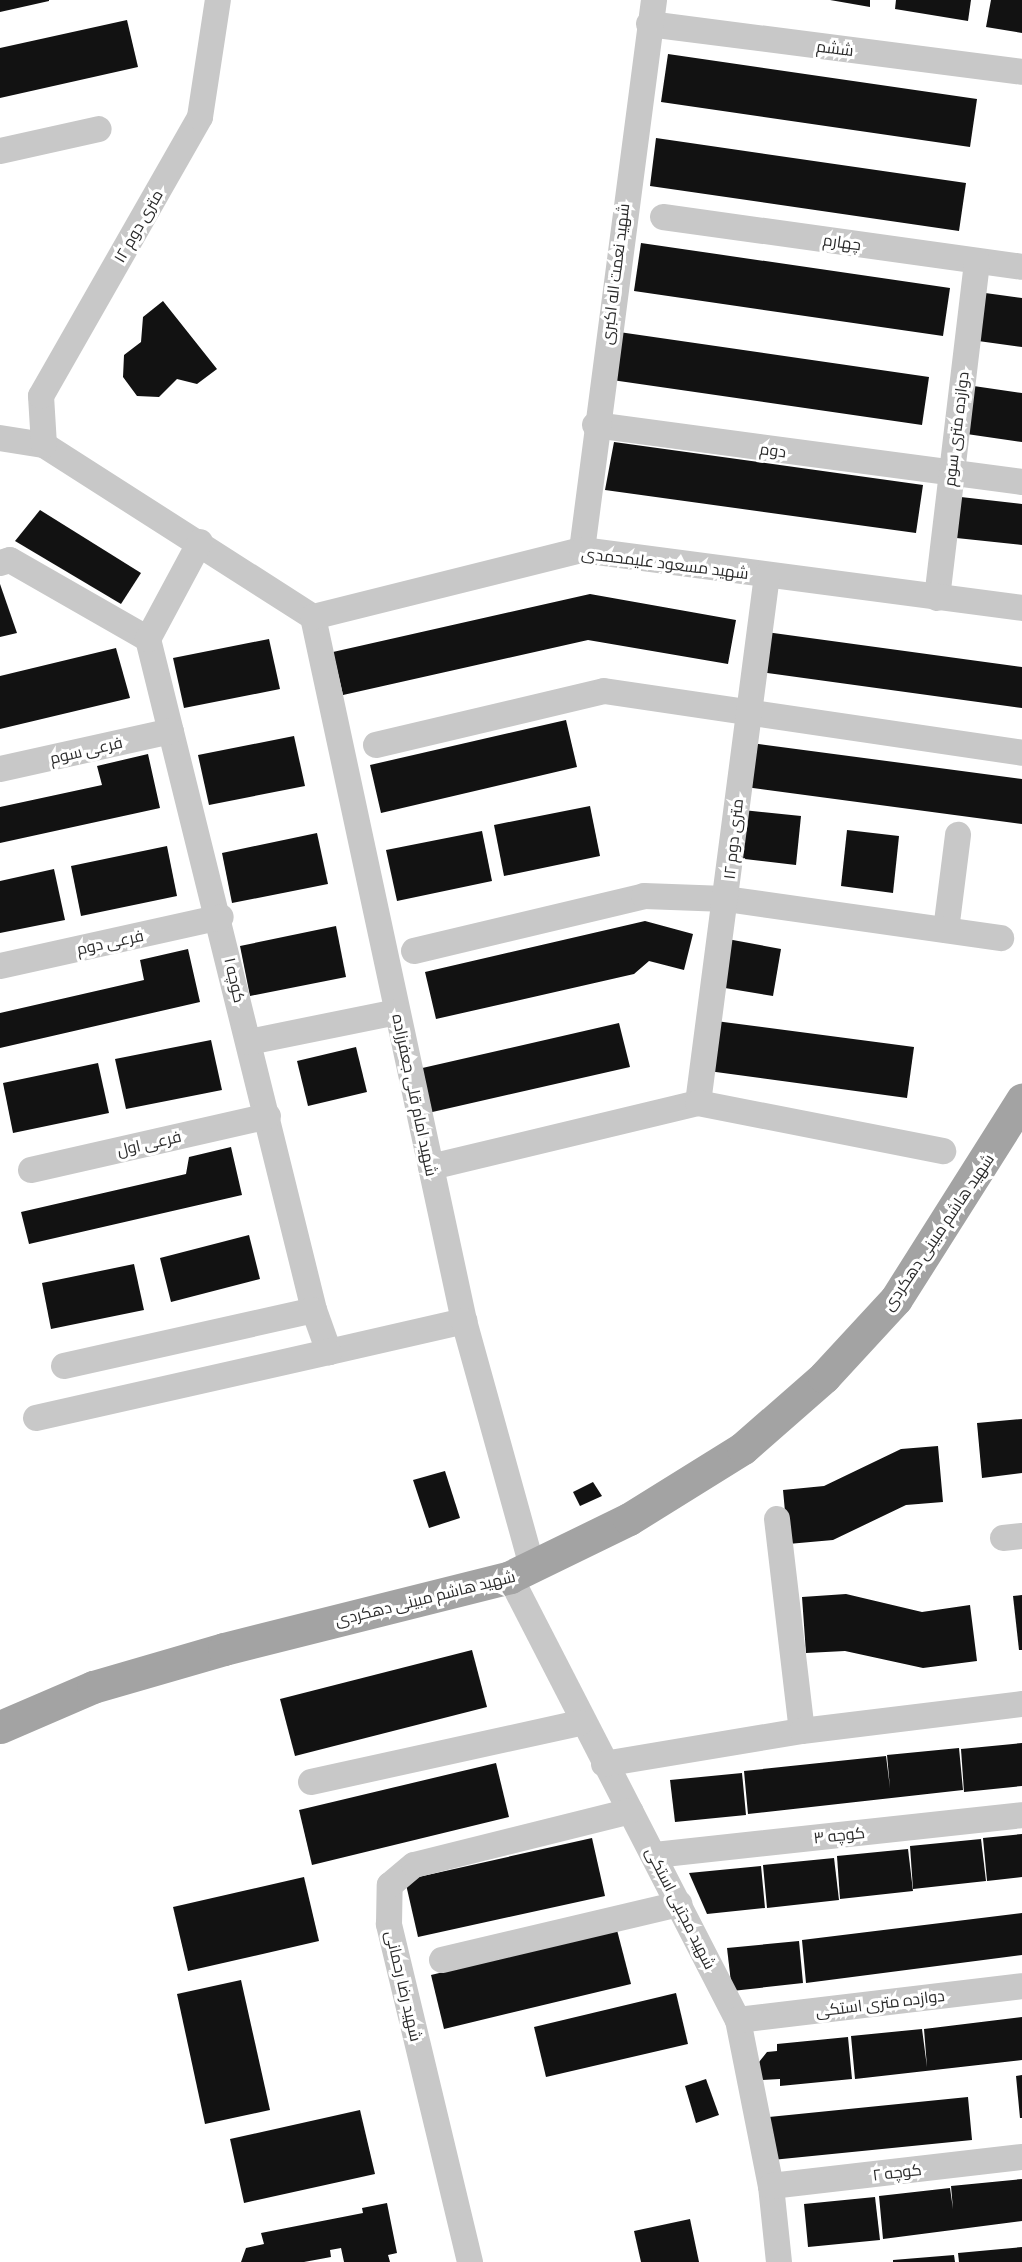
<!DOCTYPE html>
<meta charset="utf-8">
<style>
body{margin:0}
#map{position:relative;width:1022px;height:2262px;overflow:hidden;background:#fff;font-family:"Titillium Web",Cairo,sans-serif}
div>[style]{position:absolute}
.building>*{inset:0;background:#121212}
.minor>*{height:26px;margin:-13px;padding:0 13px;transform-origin:13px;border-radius:13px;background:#c8c8c8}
.major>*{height:33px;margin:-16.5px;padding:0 16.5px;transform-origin:16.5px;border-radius:16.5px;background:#a3a3a3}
span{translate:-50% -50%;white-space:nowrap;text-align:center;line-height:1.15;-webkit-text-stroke:6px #fff;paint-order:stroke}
.street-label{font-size:16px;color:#2b2b2b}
</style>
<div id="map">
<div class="building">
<i style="clip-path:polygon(0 0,49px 0,49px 1px,0 12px)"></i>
<i style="clip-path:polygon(830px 0,870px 0,870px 7px)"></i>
<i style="clip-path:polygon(896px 0,971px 0,968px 21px,895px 9px)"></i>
<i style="clip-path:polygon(991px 0,1022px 0,1022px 33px,986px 27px)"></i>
<i style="clip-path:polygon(127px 20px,138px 67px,0 98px,0 48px)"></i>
<i style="clip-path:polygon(668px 54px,977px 99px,970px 147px,661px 102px)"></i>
<i style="clip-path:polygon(656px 138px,966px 183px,959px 231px,650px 186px)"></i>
<i style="clip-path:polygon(641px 243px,950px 288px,943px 336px,634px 291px)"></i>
<i style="clip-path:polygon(978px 292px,1022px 298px,1022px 347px,971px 340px)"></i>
<i style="clip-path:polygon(163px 301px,217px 369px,197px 384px,177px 379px,159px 397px,137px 396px,123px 377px,124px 355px,141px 342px,143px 317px)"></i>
<i style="clip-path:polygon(619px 332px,929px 377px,922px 425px,612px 380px)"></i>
<i style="clip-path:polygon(960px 384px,1022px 393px,1022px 442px,953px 432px)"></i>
<i style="clip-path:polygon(614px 442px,923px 485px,916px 533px,605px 490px)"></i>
<i style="clip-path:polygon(952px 496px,1022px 504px,1022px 545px,947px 537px)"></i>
<i style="clip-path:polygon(40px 510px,141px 573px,121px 604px,15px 541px)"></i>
<i style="clip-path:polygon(0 584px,17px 633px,0 637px)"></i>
<i style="clip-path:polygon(590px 594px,736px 620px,728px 664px,588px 640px,343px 695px,333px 652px)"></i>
<i style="clip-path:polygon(766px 632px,1022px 667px,1022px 708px,761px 672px)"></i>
<i style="clip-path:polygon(269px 639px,280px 689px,184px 708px,173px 658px)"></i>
<i style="clip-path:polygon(116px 648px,130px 698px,0 729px,0 676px)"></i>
<i style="clip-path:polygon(566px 720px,577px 767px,381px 813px,370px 765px)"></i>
<i style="clip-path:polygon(294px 736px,305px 786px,209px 805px,198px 755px)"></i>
<i style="clip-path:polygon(744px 742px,1022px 779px,1022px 824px,738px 786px)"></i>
<i style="clip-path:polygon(148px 754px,160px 808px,0 843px,0 807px,102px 785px,97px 766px)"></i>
<i style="clip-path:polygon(590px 806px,600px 856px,504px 876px,494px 825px)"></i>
<i style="clip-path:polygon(743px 810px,801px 816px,796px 865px,736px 858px)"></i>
<i style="clip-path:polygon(847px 830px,899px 836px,893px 893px,841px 886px)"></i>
<i style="clip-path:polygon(482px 831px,492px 881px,397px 901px,386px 850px)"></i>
<i style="clip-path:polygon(317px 833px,328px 884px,232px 903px,222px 853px)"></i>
<i style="clip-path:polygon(167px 846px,177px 896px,81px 916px,71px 866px)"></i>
<i style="clip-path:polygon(54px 869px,65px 920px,0 933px,0 881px)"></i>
<i style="clip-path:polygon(645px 921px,693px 934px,684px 970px,649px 961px,634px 974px,436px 1019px,425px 972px)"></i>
<i style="clip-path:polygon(336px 926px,346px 977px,250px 996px,240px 946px)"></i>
<i style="clip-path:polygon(722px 938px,781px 949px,773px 996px,713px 986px)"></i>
<i style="clip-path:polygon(188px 949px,200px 1002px,0 1048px,0 1013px,144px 980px,140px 960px)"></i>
<i style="clip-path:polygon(708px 1020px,914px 1047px,907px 1098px,701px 1070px)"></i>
<i style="clip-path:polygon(619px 1023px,630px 1067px,428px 1113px,418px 1069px)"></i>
<i style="clip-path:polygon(211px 1040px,222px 1090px,126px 1109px,115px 1059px)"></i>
<i style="clip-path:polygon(356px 1047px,367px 1092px,308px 1106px,297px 1061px)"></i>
<i style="clip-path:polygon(98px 1063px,109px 1113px,13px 1133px,3px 1083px)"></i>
<i style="clip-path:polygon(231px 1147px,242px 1195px,29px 1244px,21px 1212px,186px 1174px,189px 1157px)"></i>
<i style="clip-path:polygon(249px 1235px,260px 1279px,171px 1302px,160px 1258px)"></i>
<i style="clip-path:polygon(134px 1264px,144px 1310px,51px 1329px,42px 1283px)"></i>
<i style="clip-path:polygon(1022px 1419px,1022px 1473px,982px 1478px,977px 1423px)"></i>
<i style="clip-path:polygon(938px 1446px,943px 1502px,906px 1505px,833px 1540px,788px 1544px,783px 1490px,824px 1486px,901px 1449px)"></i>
<i style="clip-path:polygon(445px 1471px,460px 1518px,429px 1528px,413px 1480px)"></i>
<i style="clip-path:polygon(593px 1482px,602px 1496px,580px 1506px,573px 1492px)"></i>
<i style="clip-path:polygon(846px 1594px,922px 1612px,970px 1605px,977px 1661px,923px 1668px,845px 1651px,806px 1653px,802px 1597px)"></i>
<i style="clip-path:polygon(1022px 1595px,1022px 1650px,1019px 1650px,1013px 1596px)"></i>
<i style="clip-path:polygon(472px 1650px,487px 1707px,295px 1756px,280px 1699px)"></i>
<i style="clip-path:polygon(1022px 1743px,1022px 1786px,964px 1792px,961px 1749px)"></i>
<i style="clip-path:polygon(959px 1748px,963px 1790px,748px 1814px,744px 1771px,886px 1756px,890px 1788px,887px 1755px)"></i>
<i style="clip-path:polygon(496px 1763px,509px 1817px,312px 1865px,299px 1810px)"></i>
<i style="clip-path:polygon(742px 1773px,746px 1815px,675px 1822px,670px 1780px)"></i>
<i style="clip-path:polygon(1022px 1834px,1022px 1877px,987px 1881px,983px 1838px)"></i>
<i style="clip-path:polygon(592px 1838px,605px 1896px,418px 1937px,405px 1880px)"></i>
<i style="clip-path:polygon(981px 1839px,986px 1881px,913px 1889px,910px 1846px)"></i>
<i style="clip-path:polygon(908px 1849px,913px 1891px,840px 1899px,837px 1856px)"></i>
<i style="clip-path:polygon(834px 1858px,839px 1900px,767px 1908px,763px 1865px)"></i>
<i style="clip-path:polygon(761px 1866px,765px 1908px,707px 1914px,689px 1873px)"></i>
<i style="clip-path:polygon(304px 1877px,319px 1941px,188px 1971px,173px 1907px)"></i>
<i style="clip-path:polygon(1022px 1913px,1022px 1955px,806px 1983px,802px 1940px)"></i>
<i style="clip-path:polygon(617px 1930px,631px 1984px,444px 2029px,431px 1975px)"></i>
<i style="clip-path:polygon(799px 1941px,803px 1983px,732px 1991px,727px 1948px)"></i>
<i style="clip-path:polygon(241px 1980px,270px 2110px,205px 2124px,177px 1994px)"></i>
<i style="clip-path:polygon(676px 1993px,688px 2044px,546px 2077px,534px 2027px)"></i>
<i style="clip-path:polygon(1022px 2017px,1022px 2060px,855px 2079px,851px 2036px,922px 2029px,927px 2067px,924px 2029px)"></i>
<i style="clip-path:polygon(848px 2037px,852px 2079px,780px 2086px,780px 2079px,760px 2080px,759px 2062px,767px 2052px,777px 2051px,777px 2044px)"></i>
<i style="clip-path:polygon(1022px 2075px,1022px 2118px,1020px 2118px,1016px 2076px)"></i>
<i style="clip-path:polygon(706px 2079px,719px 2115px,696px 2123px,685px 2086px)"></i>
<i style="clip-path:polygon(968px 2097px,972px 2140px,772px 2160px,769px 2117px)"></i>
<i style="clip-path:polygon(360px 2110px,375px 2174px,244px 2203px,230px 2139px)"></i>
<i style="clip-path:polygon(1022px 2179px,1022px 2221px,883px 2239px,879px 2196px,950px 2188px,953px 2209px,951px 2186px)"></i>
<i style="clip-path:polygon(875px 2197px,880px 2240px,808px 2247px,804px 2204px)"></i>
<i style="clip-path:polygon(387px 2203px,397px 2253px,388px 2255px,390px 2262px,344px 2262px,341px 2248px,330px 2250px,331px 2257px,304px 2262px,241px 2262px,246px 2248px,264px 2244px,261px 2233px,363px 2213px,362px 2208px)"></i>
<i style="clip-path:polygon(690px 2219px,699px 2262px,641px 2262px,634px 2231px)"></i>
<i style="clip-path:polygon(1022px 2247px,1022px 2262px,959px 2262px,958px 2253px)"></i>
<i style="clip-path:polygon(954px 2255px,955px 2262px,893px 2262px,893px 2260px)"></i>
</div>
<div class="minor">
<i style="left:649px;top:24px;width:376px;rotate:7.3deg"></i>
<i style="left:0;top:151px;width:101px;rotate:-12.5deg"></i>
<i style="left:663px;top:217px;width:362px;rotate:7.9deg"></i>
<i style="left:595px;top:425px;width:431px;rotate:7.6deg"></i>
<i style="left:0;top:438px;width:45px;rotate:9deg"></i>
<i style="left:44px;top:445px;width:319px;rotate:32.6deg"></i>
<i style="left:44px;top:445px;width:49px;rotate:-93.5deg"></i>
<i style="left:41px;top:396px;width:321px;rotate:-60.3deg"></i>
<i style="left:200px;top:117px;width:118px;rotate:-81.3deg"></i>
<i style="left:582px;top:550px;width:555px;rotate:-82.54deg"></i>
<i style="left:0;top:563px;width:10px;rotate:-17deg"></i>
<i style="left:10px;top:560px;width:159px;rotate:29.8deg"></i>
<i style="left:148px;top:639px;width:691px;rotate:76.1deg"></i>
<i style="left:314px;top:1310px;width:45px;rotate:70.3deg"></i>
<i style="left:329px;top:1352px;width:139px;rotate:-12.9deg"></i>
<i style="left:937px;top:598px;width:339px;rotate:-83.2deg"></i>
<i style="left:313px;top:617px;width:720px;rotate:77.89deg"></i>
<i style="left:464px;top:1321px;width:257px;rotate:74.5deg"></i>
<i style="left:313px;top:617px;width:277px;rotate:-14deg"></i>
<i style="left:582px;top:550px;width:444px;rotate:7.5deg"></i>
<i style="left:148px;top:639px;width:110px;rotate:-61.8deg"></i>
<i style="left:376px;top:745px;width:234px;rotate:-13.3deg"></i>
<i style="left:604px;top:691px;width:423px;rotate:8.4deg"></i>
<i style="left:0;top:769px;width:175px;rotate:-12.5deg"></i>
<i style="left:946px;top:930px;width:96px;rotate:-82.8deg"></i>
<i style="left:414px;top:951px;width:236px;rotate:-13.4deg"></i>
<i style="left:644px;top:896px;width:82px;rotate:2.1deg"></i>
<i style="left:726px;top:899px;width:278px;rotate:8.1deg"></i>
<i style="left:0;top:966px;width:226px;rotate:-12.5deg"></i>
<i style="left:249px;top:1042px;width:151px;rotate:-11.5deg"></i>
<i style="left:698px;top:1103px;width:532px;rotate:-82.55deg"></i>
<i style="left:431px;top:1167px;width:275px;rotate:-13.5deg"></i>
<i style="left:698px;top:1103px;width:250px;rotate:11.1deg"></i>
<i style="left:31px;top:1170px;width:243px;rotate:-12.8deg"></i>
<i style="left:64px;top:1366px;width:256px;rotate:-12.6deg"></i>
<i style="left:36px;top:1418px;width:300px;rotate:-12.7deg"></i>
<i style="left:777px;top:1519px;width:213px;rotate:83.3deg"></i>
<i style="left:1003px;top:1538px;width:19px;rotate:-6deg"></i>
<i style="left:510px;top:1577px;width:498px;rotate:62.8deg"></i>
<i style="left:738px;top:2020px;width:169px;rotate:78.8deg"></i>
<i style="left:771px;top:2186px;width:76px;rotate:84deg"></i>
<i style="left:604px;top:1764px;width:201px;rotate:-9.5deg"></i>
<i style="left:802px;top:1731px;width:222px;rotate:-7deg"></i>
<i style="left:311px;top:1782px;width:275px;rotate:-12.4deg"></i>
<i style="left:655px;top:1855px;width:369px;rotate:-6.2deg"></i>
<i style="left:442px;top:1960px;width:244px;rotate:-13.3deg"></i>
<i style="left:738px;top:2020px;width:286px;rotate:-6.8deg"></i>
<i style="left:771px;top:2186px;width:253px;rotate:-6.6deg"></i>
<i style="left:470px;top:2262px;width:348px;rotate:-103.5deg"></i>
<i style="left:389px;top:1924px;width:39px;rotate:-89deg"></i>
<i style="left:390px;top:1885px;width:31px;rotate:-40deg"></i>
<i style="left:414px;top:1865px;width:223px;rotate:-14deg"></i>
</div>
<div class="major">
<i style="left:0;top:1727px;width:101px;rotate:-23.3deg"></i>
<i style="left:93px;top:1687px;width:136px;rotate:-16.2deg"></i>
<i style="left:224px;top:1649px;width:295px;rotate:-14.1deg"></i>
<i style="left:510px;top:1577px;width:132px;rotate:-26deg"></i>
<i style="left:629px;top:1519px;width:134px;rotate:-31.9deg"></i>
<i style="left:743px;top:1448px;width:108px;rotate:-41.2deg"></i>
<i style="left:824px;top:1377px;width:106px;rotate:-47.3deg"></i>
<i style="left:896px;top:1299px;width:236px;rotate:-57.7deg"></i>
</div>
<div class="street-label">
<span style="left:835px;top:48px;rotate:7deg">ششم</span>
<span style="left:138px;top:226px;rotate:-60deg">۱۲ متری دوم</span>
<span style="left:842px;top:242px;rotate:8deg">چهارم</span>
<span style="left:615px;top:274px;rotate:-83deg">شهید نعمت اله اکبری</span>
<span style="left:956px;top:429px;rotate:-83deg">دوازده متری سوم</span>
<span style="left:773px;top:450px;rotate:8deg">دوم</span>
<span style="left:665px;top:563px;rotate:7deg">شهید مسعود علیمحمدی</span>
<span style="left:86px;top:750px;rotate:-13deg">فرعی سوم</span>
<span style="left:733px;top:839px;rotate:-84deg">۱۲ متری دوم</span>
<span style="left:110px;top:942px;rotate:-12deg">فرعی دوم</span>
<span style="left:235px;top:980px;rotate:77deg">کوچه ۱</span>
<span style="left:415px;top:1095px;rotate:78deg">شهید امام قلی جعفرزاده</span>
<span style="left:149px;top:1143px;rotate:-13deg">فرعی اول</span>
<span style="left:938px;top:1232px;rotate:-56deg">شهید هاشم مبینی دهکردی</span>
<span style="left:425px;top:1598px;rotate:-14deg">شهید هاشم مبینی دهکردی</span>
<span style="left:839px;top:1835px;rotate:-6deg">کوچه ۳</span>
<span style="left:681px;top:1908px;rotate:63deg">شهید مجتبی استکی</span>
<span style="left:404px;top:1986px;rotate:77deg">شهید رضا رحمانی</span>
<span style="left:880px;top:2003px;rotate:-7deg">دوازده متری استکی</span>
<span style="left:897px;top:2172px;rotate:-7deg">کوچه ۲</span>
</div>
</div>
